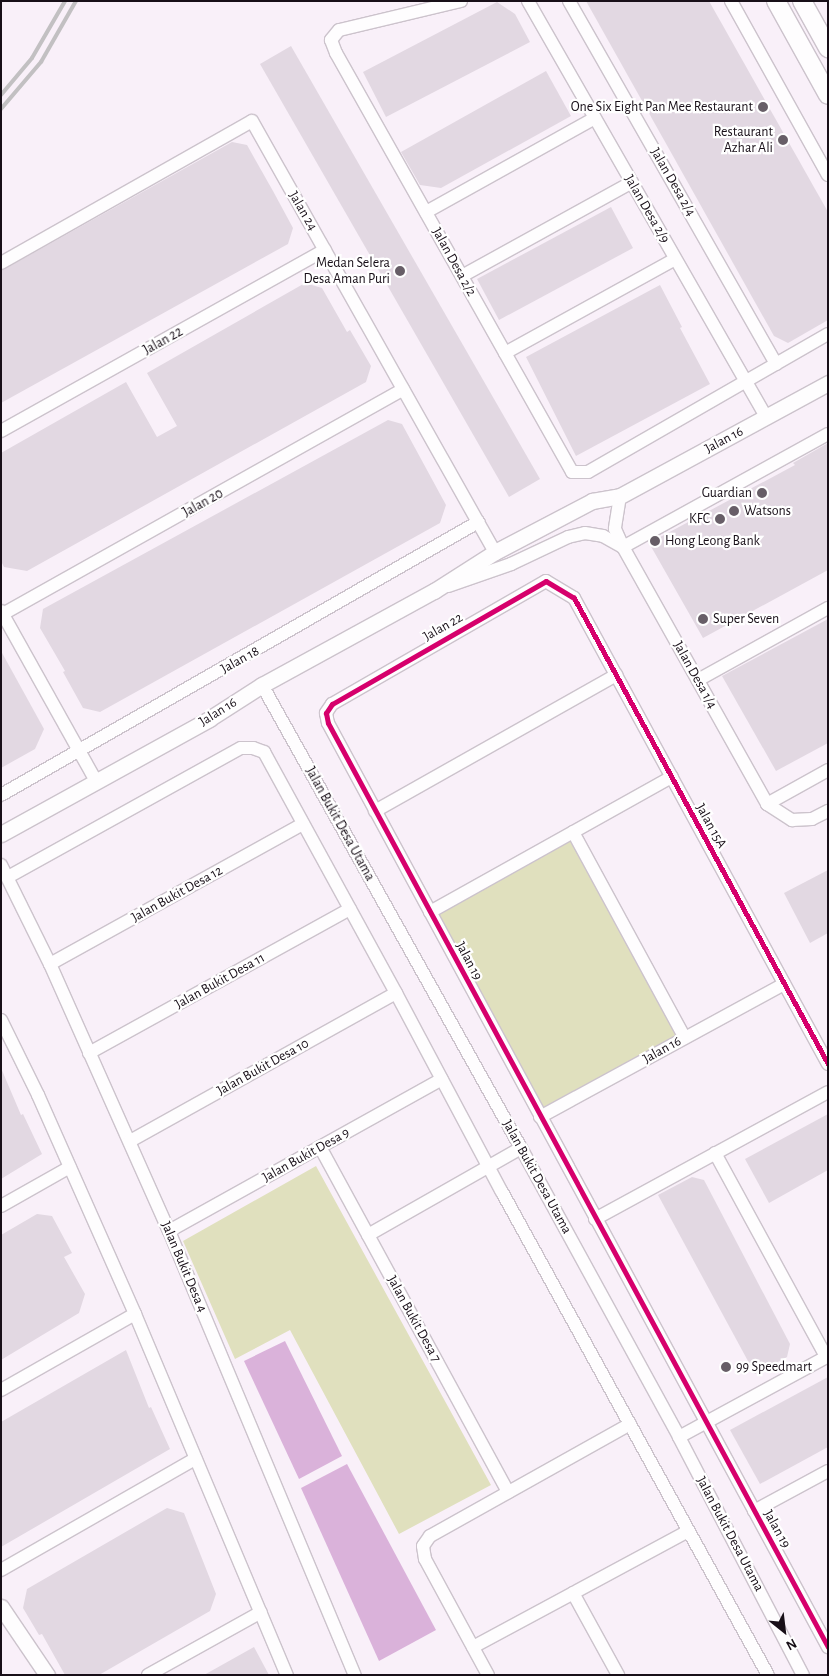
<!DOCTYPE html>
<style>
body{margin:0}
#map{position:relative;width:829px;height:1676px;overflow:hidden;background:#f9f0f9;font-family:"Alegreya Sans",sans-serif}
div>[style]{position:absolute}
.green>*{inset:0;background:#e0e0be}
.water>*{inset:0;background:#dab2da}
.building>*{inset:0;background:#e2d8e2}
.roads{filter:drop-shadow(1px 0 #ccc3cc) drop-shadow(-1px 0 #ccc3cc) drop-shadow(0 1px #ccc3cc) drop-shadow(0 -1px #ccc3cc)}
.minor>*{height:12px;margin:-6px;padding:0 6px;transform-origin:6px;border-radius:6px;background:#fefdfe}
.tertiary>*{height:15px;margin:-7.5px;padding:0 7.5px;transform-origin:7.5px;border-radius:7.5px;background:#fefdfe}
.secondary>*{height:18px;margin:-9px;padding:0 9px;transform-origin:9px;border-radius:9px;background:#fefdfe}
.rail>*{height:4px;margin:-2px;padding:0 2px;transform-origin:2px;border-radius:2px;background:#c2c0c2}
.cycleway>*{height:5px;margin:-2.5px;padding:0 2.5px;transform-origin:2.5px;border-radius:2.5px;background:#d6006c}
.dots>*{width:14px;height:14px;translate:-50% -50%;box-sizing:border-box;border:2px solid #fff;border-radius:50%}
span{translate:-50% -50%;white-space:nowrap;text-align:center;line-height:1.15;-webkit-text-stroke:4.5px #fff;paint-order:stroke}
.poi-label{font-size:14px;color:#180f18}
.right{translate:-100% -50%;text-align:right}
.left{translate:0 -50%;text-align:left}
.street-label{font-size:14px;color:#180f18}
.frame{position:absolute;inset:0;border:2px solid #180f18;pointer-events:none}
.north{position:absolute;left:759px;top:1606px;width:50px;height:50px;-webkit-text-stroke:4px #fff;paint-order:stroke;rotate:151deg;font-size:14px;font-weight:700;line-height:20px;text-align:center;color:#180f18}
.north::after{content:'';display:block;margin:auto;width:18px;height:22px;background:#180f18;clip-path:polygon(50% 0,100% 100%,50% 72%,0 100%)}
</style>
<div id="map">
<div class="green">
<i style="clip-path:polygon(573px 832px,685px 1038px,540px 1117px,430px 912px)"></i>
<i style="clip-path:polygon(316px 1166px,491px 1485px,399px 1534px,290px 1330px,235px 1359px,183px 1241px)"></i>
</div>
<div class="water">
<i style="clip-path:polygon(285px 1341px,342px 1456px,299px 1479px,244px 1361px)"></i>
<i style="clip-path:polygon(347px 1464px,436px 1630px,379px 1661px,301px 1488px)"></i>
</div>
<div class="building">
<i style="clip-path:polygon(586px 1px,709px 1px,828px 212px,828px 320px,788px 343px,774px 336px)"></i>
<i style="clip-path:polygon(497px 2px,515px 14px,530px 42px,386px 117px,363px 72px)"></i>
<i style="clip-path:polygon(291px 46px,540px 479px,509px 497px,260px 64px)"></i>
<i style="clip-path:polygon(546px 71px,571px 116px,441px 188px,420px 185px,401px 152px)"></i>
<i style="clip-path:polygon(232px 142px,247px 145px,273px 191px,293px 228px,288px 244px,1px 403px,1px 271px)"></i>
<i style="clip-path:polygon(611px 207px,633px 248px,499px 320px,477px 279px)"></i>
<i style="clip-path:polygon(305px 283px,322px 288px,347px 332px,350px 330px,371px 366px,366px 382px,27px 571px,4px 567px,1px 561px,1px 453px,126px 382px,157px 437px,177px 426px,147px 373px)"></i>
<i style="clip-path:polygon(660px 285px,682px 327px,680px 328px,710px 384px,576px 456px,526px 357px)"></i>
<i style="clip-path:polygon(388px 420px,402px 424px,446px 505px,440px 523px,100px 712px,83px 708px,63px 672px,65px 671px,40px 628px,43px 609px)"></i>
<i style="clip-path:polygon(828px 443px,828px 570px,703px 638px,649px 543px,795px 465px,793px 463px)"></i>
<i style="clip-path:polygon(828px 619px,828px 743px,776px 771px,722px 676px)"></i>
<i style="clip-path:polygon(1px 651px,44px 729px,35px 749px,1px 768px)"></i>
<i style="clip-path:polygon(828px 870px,828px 933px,810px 943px,784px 893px)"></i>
<i style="clip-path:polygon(1px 1068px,21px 1115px,23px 1114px,42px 1154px,1px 1179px)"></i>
<i style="clip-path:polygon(828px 1114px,828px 1170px,769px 1203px,745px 1159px)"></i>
<i style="clip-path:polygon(692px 1177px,704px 1180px,790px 1344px,787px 1357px,755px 1374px,658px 1195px)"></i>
<i style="clip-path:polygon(37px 1214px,52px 1216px,72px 1253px,64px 1257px,85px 1294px,79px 1313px,1px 1360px,1px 1235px)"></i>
<i style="clip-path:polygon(126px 1350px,149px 1408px,151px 1407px,170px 1449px,1px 1547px,1px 1422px)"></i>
<i style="clip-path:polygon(828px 1377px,828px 1447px,760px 1484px,730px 1430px)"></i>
<i style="clip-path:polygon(167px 1508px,184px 1513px,216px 1594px,210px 1611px,99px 1675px,65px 1675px,42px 1634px,39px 1635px,23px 1608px,27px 1589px)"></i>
<i style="clip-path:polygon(254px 1647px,269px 1675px,204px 1675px)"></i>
</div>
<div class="roads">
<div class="minor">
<i style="left:461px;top:1px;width:125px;rotate:166.6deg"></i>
<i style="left:339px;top:30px;width:13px;rotate:129deg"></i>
<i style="left:331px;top:40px;width:14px;rotate:69deg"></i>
<i style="left:336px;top:53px;width:481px;rotate:60.6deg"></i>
<i style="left:572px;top:472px;width:16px"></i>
<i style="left:588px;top:472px;width:277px;rotate:-29.9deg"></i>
<i style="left:528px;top:1px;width:479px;rotate:60.2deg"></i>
<i style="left:569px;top:1px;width:418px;rotate:60.3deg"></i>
<i style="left:731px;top:1px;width:199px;rotate:60.9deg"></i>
<i style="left:426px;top:212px;width:193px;rotate:-29.1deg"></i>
<i style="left:1px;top:263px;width:288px;rotate:-29.5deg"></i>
<i style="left:252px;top:121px;width:495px;rotate:60.6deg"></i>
<i style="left:462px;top:276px;width:194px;rotate:-28.9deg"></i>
<i style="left:505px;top:353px;width:194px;rotate:-28.9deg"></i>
<i style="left:1px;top:431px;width:371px;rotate:-29.2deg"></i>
<i style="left:620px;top:496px;width:33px;rotate:99deg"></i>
<i style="left:615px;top:529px;width:20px;rotate:66deg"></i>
<i style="left:623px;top:547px;width:295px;rotate:60.7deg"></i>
<i style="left:767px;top:804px;width:30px;rotate:33deg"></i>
<i style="left:792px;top:820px;width:20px;rotate:-3deg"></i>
<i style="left:812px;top:819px;width:18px;rotate:-27deg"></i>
<i style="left:623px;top:547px;width:234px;rotate:-28.9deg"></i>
<i style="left:448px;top:586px;width:67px;rotate:-19.2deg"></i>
<i style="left:511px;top:564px;width:63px;rotate:-25.3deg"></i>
<i style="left:568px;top:537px;width:17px;rotate:-13deg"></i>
<i style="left:585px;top:533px;width:18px;rotate:9deg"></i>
<i style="left:603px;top:536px;width:23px;rotate:29deg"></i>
<i style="left:1px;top:611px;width:195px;rotate:60.8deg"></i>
<i style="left:1px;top:615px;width:461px;rotate:-29.3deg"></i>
<i style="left:698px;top:680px;width:149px;rotate:-29deg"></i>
<i style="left:262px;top:685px;width:531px;rotate:60.78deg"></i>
<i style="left:521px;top:1148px;width:329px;rotate:61.3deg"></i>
<i style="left:679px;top:1437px;width:268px;rotate:62.5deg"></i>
<i style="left:1px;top:795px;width:550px;rotate:-29.78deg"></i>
<i style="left:767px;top:804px;width:70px;rotate:-29.1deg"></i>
<i style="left:375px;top:811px;width:277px;rotate:-29.4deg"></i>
<i style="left:573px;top:832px;width:234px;rotate:61.5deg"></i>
<i style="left:1px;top:865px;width:110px;rotate:63.7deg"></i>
<i style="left:50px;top:964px;width:292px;rotate:66deg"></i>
<i style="left:169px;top:1231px;width:481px;rotate:67.3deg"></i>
<i style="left:8px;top:877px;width:266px;rotate:-29deg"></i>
<i style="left:241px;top:748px;width:12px"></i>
<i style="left:253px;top:748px;width:12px;rotate:20deg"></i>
<i style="left:264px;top:752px;width:275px;rotate:61.3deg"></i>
<i style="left:396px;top:993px;width:225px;rotate:62deg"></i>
<i style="left:502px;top:1192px;width:551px;rotate:61.16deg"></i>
<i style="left:430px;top:912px;width:277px;rotate:-29.2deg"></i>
<i style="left:50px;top:964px;width:289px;rotate:-29deg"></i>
<i style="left:1px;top:1020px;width:84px;rotate:63.7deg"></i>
<i style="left:38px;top:1095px;width:240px;rotate:66.1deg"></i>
<i style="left:135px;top:1314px;width:392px;rotate:67.2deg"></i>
<i style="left:89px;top:1053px;width:298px;rotate:-28.9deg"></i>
<i style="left:828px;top:1064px;width:531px;rotate:-118.59deg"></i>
<i style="left:574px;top:598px;width:33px;rotate:-149deg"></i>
<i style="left:546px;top:581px;width:247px;rotate:150.1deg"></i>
<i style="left:332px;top:704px;width:11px;rotate:124deg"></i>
<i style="left:326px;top:713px;width:10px;rotate:79deg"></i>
<i style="left:328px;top:723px;width:1051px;rotate:61.58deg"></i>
<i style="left:540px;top:1117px;width:278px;rotate:-28.6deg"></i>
<i style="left:130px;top:1141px;width:304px;rotate:-29.1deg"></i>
<i style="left:320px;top:1147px;width:393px;rotate:61.4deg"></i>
<i style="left:715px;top:1153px;width:232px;rotate:61.4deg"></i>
<i style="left:1px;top:1206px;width:79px;rotate:-29.5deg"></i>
<i style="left:595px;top:1219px;width:265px;rotate:-28.6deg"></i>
<i style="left:169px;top:1231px;width:312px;rotate:-29.1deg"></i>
<i style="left:368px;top:1235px;width:176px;rotate:-29.6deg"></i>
<i style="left:1px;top:1390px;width:154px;rotate:-29.6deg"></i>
<i style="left:679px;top:1437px;width:170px;rotate:-28.5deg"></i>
<i style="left:754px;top:1511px;width:84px;rotate:-28.4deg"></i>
<i style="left:1px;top:1570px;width:224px;rotate:-29.8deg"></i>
<i style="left:573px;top:1593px;width:94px;rotate:61.2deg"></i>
<i style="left:473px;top:1647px;width:244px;rotate:-28.3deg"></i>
<i style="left:148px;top:1675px;width:129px;rotate:-29.1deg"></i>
<i style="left:488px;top:1675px;width:132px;rotate:-118.5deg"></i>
<i style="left:425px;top:1559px;width:13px;rotate:-99deg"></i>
<i style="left:423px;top:1546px;width:12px;rotate:-55deg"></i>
<i style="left:430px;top:1536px;width:229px;rotate:-29.2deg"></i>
</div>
<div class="tertiary">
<i style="left:1px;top:834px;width:238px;rotate:-28.9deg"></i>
<i style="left:209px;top:719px;width:63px;rotate:-32.7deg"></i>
<i style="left:262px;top:685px;width:196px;rotate:-28.7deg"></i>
<i style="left:434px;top:591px;width:72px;rotate:-32.6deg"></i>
<i style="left:495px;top:552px;width:110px;rotate:-27.7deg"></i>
<i style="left:592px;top:501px;width:28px;rotate:-10deg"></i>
<i style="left:620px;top:496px;width:237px;rotate:-28.5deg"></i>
<i style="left:1px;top:1607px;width:82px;rotate:55.9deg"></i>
</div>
<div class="secondary">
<i style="left:776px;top:1px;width:107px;rotate:61deg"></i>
<i style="left:802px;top:1px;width:54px;rotate:61deg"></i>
</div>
</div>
<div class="rail">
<i style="left:1px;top:95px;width:48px;rotate:-50deg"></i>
<i style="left:32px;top:58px;width:66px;rotate:-59.9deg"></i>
<i style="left:1px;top:109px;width:62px;rotate:-49.6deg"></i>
<i style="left:41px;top:62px;width:70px;rotate:-60.2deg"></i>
</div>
<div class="cycleway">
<i style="left:828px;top:1064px;width:531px;rotate:-118.59deg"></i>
<i style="left:574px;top:598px;width:33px;rotate:-149deg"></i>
<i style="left:546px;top:581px;width:247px;rotate:150.1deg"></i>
<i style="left:332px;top:704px;width:11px;rotate:124deg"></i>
<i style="left:326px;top:713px;width:10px;rotate:79deg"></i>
<i style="left:328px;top:723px;width:1051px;rotate:61.58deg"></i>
</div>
<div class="dots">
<i style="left:763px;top:107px;background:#675e67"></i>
<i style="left:783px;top:140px;background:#675e67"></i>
<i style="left:400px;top:271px;background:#675e67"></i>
<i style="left:762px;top:493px;background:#675e67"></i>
<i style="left:734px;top:511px;background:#675e67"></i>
<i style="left:720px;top:519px;background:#675e67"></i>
<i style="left:655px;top:541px;background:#675e67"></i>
<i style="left:703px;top:619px;background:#675e67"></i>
<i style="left:726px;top:1367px;background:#675e67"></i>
</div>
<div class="poi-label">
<span class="right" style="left:753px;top:107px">One Six Eight Pan Mee Restaurant</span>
<span class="right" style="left:773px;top:140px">Restaurant<br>Azhar Ali</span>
<span class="right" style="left:390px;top:271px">Medan Selera<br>Desa Aman Puri</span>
<span class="right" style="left:752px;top:493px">Guardian</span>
<span class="left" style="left:744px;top:511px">Watsons</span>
<span class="right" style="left:710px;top:519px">KFC</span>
<span class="left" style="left:665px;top:541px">Hong Leong Bank</span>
<span class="left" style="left:713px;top:619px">Super Seven</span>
<span class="left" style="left:736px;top:1367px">99 Speedmart</span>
</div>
<div class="street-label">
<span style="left:673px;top:182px;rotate:60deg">Jalan Desa 2/4</span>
<span style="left:647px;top:209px;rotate:60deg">Jalan Desa 2/9</span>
<span style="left:303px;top:211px;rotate:60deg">Jalan 24</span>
<span style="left:454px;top:262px;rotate:61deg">Jalan Desa 2/2</span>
<span style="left:163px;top:341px;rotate:-29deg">Jalan 22</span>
<span style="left:724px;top:440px;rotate:-28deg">Jalan 16</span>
<span style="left:203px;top:503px;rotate:-29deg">Jalan 20</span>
<span style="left:443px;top:627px;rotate:-30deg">Jalan 22</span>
<span style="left:240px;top:660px;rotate:-29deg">Jalan 18</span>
<span style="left:695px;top:675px;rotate:61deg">Jalan Desa 1/4</span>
<span style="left:218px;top:712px;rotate:-32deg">Jalan 16</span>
<span style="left:340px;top:824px;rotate:61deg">Jalan Bukit Desa Utama</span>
<span style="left:711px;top:826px;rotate:61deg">Jalan 15A</span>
<span style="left:177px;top:894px;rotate:-29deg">Jalan Bukit Desa 12</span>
<span style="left:469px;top:961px;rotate:62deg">Jalan 19</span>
<span style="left:220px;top:981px;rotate:-29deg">Jalan Bukit Desa 11</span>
<span style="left:662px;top:1050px;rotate:-29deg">Jalan 16</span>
<span style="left:263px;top:1067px;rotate:-29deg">Jalan Bukit Desa 10</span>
<span style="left:306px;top:1155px;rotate:-29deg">Jalan Bukit Desa 9</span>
<span style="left:537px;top:1177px;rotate:61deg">Jalan Bukit Desa Utama</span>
<span style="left:184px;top:1267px;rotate:67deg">Jalan Bukit Desa 4</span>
<span style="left:414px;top:1319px;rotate:61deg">Jalan Bukit Desa 7</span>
<span style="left:777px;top:1529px;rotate:61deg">Jalan 19</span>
<span style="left:730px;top:1534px;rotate:62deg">Jalan Bukit Desa Utama</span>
</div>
<div class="frame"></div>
<div class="north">N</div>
</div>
